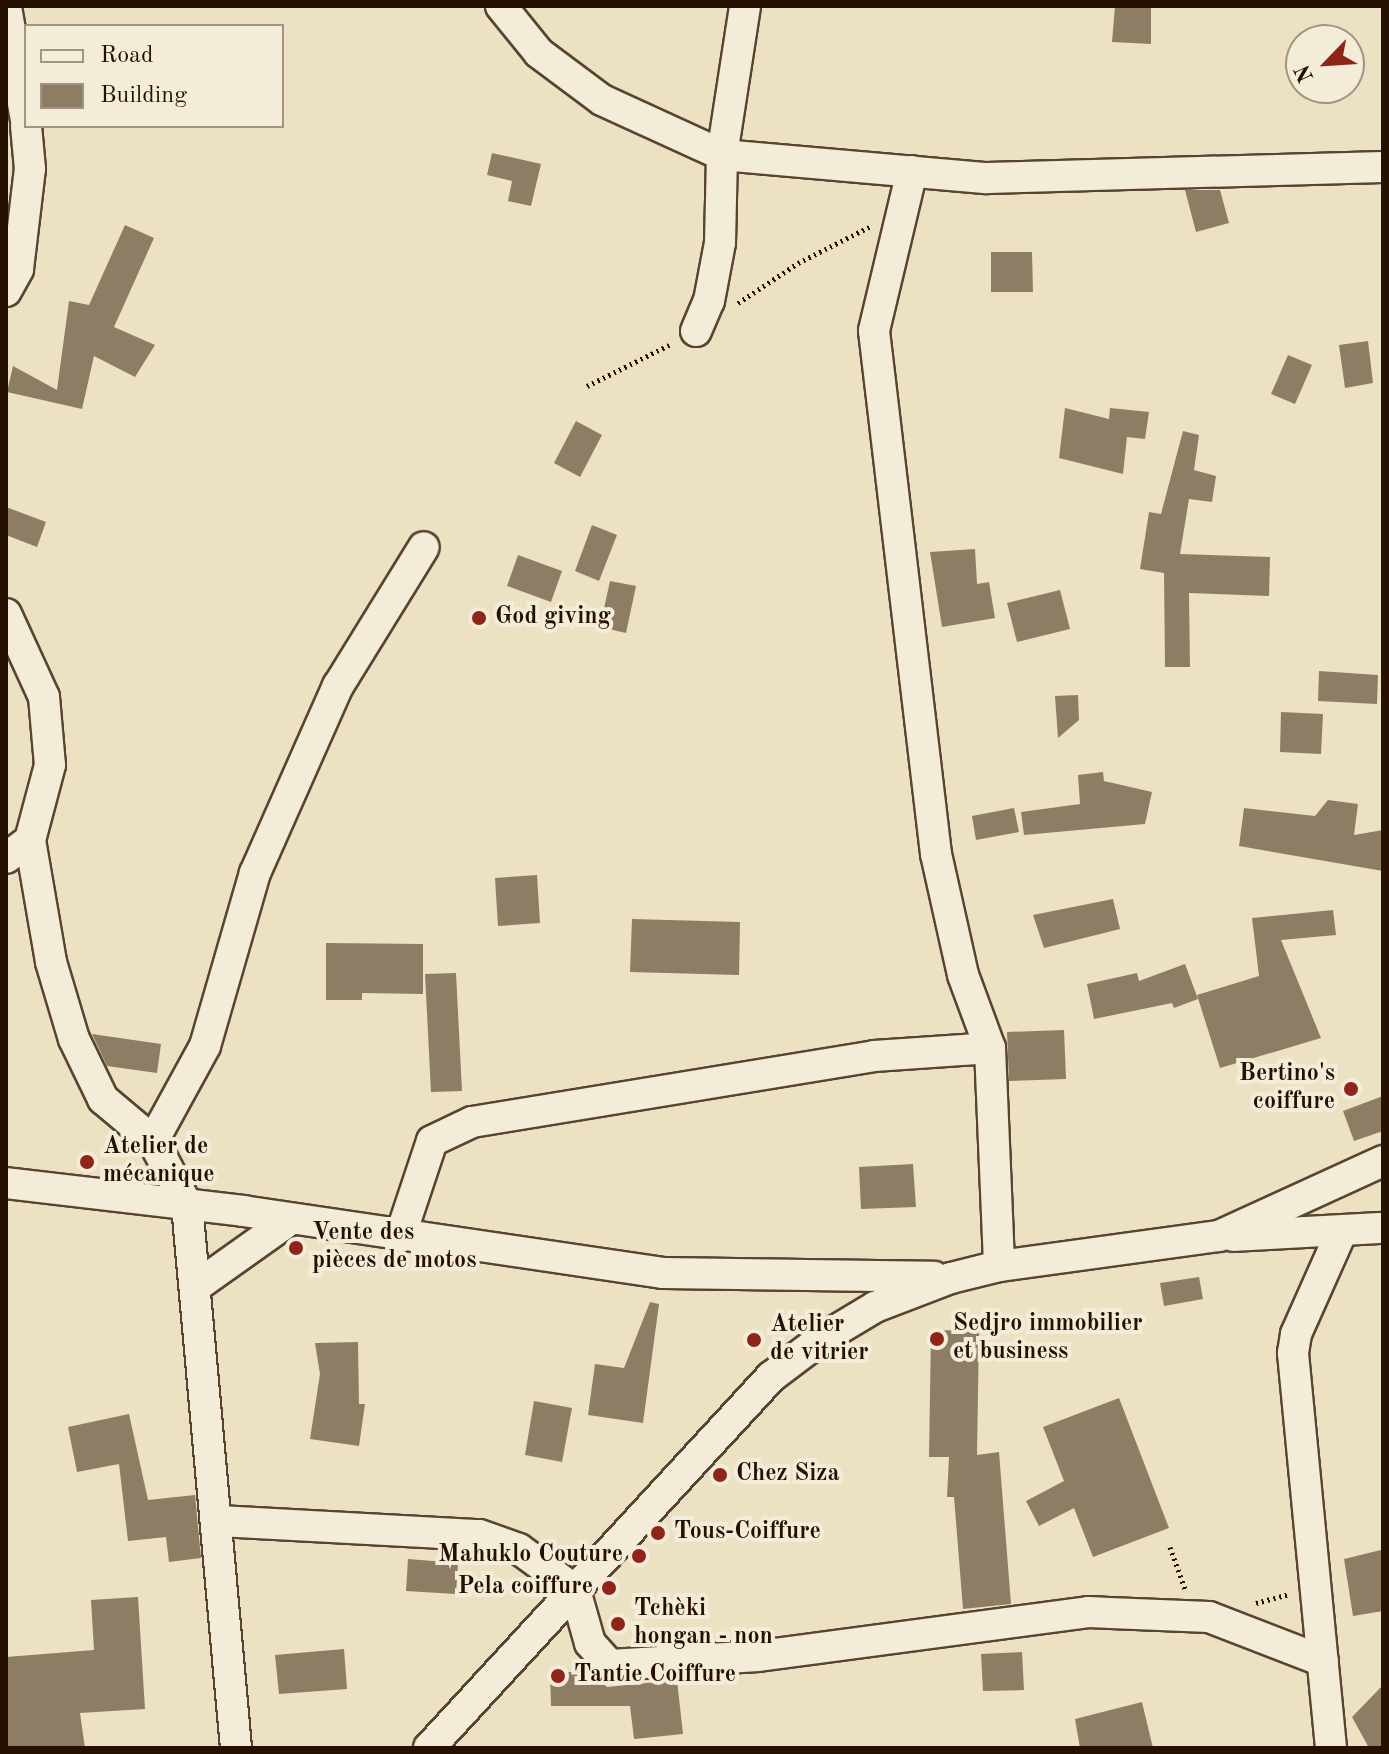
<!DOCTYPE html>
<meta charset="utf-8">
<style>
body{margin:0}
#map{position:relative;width:1389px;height:1754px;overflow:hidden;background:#ede1c3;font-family:"Old Standard TT",serif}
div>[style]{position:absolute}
.building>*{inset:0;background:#8d7d65}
.path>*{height:5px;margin-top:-2.5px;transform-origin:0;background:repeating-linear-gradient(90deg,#261000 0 2px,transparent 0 6px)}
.roads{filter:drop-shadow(2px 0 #584431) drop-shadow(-2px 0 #584431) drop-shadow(0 2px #584431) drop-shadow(0 -2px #584431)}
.street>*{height:30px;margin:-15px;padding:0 15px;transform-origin:15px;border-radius:15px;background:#f3ecd8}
.dots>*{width:22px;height:22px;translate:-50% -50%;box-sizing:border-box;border:4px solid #f3ecd8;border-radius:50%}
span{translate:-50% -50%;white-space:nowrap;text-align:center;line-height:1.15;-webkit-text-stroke:8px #f3ecd8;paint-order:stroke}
.poi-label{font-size:24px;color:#261000;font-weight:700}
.left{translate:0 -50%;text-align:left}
.right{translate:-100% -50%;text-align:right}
.frame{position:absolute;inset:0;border:8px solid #261000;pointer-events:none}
.legend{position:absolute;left:24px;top:24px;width:260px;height:104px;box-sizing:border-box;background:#f3ecd8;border:2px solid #a19482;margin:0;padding:10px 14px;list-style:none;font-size:24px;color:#261000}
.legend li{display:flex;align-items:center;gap:16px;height:40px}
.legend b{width:40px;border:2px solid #a19482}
.north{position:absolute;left:1285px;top:24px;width:80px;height:80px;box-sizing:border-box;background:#f3ecd8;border:2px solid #a19482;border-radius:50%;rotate:245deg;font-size:22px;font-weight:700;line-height:32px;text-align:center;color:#261000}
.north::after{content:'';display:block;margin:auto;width:28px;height:36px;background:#8f2418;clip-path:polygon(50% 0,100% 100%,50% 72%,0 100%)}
</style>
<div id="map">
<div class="building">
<i style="clip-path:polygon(1115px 6px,1151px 6px,1151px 44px,1112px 42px)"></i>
<i style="clip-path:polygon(492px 153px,541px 164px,531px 206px,508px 201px,512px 181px,487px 175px)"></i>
<i style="clip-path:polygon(1185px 190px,1220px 190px,1229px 223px,1196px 232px)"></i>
<i style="clip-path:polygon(125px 225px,154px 238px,114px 327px,155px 345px,135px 377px,94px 356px,82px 409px,7px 392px,13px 366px,57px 390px,69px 301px,89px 305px)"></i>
<i style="clip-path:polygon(991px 252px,1032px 252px,1033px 292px,991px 292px)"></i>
<i style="clip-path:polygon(1368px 341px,1373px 383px,1345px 388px,1339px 345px)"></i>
<i style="clip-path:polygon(1288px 355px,1312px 365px,1295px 404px,1271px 394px)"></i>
<i style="clip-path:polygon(1065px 408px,1109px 419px,1110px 408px,1149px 412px,1145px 439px,1127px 437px,1123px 474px,1059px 458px)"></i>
<i style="clip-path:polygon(576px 421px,602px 435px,580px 477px,554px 463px)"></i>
<i style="clip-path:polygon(1183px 431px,1199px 435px,1194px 470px,1216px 476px,1212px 502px,1189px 499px,1180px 554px,1270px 557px,1269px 596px,1189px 593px,1190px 667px,1165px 667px,1164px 573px,1140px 569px,1149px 512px,1161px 514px)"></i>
<i style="clip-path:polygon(6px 507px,46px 522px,37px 547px,6px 535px)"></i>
<i style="clip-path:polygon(592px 525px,617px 535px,599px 581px,575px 571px)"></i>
<i style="clip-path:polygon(975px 549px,977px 584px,989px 582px,995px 618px,942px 627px,930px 552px)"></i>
<i style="clip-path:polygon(518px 555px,562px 571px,551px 602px,507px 586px)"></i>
<i style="clip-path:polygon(610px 581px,636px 586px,626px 633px,600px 627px)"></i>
<i style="clip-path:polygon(1060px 590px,1070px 629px,1017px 642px,1007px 603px)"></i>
<i style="clip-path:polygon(1319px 671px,1378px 675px,1377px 704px,1318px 701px)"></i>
<i style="clip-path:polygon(1078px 695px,1079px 720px,1058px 738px,1055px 696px)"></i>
<i style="clip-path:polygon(1281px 712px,1323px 714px,1321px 754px,1280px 752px)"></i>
<i style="clip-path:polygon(1103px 772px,1104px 781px,1152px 792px,1145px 824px,1024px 835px,1021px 812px,1080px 804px,1078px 775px)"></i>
<i style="clip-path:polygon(1328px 800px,1358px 804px,1354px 835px,1383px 830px,1383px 871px,1239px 846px,1244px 808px,1315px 816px)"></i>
<i style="clip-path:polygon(1014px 808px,1019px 832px,976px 840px,972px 816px)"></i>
<i style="clip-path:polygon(537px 875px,540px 923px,498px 926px,495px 878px)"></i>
<i style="clip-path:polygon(1113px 899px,1120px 929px,1044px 948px,1033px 915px)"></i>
<i style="clip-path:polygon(1333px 910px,1336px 935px,1281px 940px,1321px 1038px,1220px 1068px,1197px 995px,1259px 976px,1252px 918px)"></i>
<i style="clip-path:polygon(632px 919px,740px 922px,739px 975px,630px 972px)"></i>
<i style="clip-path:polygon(326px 943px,423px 944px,423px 994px,362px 993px,362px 1000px,326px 1000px)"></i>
<i style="clip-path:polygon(1185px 964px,1198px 999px,1174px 1008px,1172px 1003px,1094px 1019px,1087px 984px,1137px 973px,1139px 981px)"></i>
<i style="clip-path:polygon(456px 973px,462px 1091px,431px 1092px,425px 974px)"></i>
<i style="clip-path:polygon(1064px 1030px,1066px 1079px,1009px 1081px,1007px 1032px)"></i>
<i style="clip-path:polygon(92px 1034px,161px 1044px,157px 1073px,107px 1066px)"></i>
<i style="clip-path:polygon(1383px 1096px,1383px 1131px,1354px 1141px,1343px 1111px)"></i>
<i style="clip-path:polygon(913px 1164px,916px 1207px,861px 1209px,859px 1167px)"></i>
<i style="clip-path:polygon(1199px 1277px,1203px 1299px,1164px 1306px,1160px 1283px)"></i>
<i style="clip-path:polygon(650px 1302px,659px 1304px,643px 1423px,588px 1415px,595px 1364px,624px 1368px)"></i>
<i style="clip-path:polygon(931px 1330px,979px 1331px,977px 1455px,999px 1452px,1011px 1604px,963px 1609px,954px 1497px,947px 1497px,949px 1457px,929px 1457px)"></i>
<i style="clip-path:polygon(358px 1342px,359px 1404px,365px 1404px,359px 1446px,310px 1439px,320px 1374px,315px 1343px)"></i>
<i style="clip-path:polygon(1119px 1398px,1169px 1528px,1093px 1557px,1074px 1508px,1039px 1526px,1026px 1501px,1064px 1481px,1043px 1427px)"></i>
<i style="clip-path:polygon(534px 1401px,572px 1408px,562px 1462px,525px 1455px)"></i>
<i style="clip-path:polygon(129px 1414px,148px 1500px,195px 1495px,201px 1558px,169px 1562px,166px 1537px,128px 1541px,119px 1464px,77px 1472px,68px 1427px)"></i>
<i style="clip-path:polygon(1381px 1550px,1383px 1611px,1353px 1616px,1344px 1559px)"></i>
<i style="clip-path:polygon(408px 1559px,458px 1563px,456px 1594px,406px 1591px)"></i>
<i style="clip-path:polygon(138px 1597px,145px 1709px,80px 1713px,85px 1748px,6px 1748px,6px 1657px,94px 1650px,91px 1600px)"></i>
<i style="clip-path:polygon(344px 1649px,347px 1689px,279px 1694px,275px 1655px)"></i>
<i style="clip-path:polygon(1022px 1652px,1024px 1690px,983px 1691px,981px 1654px)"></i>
<i style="clip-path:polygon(550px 1672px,592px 1672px,607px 1687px,677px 1680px,683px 1734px,634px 1739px,630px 1706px,551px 1706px)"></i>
<i style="clip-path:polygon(1383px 1685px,1383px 1748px,1369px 1748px,1352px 1717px)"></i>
<i style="clip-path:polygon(1142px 1702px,1153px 1748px,1080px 1748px,1075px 1719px)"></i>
</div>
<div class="path">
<i style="left:738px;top:303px;width:72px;rotate:-33.7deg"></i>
<i style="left:798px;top:263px;width:82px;rotate:-26.9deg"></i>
<i style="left:587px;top:386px;width:94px;rotate:-26.6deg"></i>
<i style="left:1170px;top:1547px;width:45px;rotate:70.3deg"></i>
<i style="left:1256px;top:1603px;width:34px;rotate:-15deg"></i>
</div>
<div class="roads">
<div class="street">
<i style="left:501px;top:6px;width:60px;rotate:51deg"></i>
<i style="left:539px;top:53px;width:79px;rotate:36.7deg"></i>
<i style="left:602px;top:100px;width:132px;rotate:24.6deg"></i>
<i style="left:722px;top:155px;width:266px;rotate:5deg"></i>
<i style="left:987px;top:178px;width:396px;rotate:-1.6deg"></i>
<i style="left:6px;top:7px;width:116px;rotate:80deg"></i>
<i style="left:912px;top:171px;width:164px;rotate:103.4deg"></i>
<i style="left:874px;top:331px;width:527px;rotate:83.24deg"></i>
<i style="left:936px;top:854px;width:124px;rotate:77.4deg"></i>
<i style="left:963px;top:975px;width:78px;rotate:69.7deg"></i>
<i style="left:990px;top:1048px;width:218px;rotate:87.6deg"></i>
<i style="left:6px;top:291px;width:25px;rotate:-61deg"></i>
<i style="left:18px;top:269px;width:101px;rotate:-83.2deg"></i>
<i style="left:30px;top:169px;width:43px;rotate:-95.3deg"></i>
<i style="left:696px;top:331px;width:33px;rotate:-67deg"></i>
<i style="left:709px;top:301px;width:59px;rotate:-79.3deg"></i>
<i style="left:720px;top:243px;width:88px;rotate:-88.7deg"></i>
<i style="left:722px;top:155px;width:151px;rotate:-81.2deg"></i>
<i style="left:6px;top:614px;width:91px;rotate:65.4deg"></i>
<i style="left:44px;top:697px;width:68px;rotate:85deg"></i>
<i style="left:50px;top:765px;width:78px;rotate:104.9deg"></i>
<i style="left:30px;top:840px;width:30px;rotate:143deg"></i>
<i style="left:30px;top:840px;width:124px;rotate:80.2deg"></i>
<i style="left:51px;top:962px;width:80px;rotate:73.4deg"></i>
<i style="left:74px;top:1039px;width:67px;rotate:64.2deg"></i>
<i style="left:103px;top:1099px;width:65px;rotate:40deg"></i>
<i style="left:153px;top:1141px;width:72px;rotate:62deg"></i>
<i style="left:187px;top:1205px;width:545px;rotate:84.84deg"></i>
<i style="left:153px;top:1141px;width:108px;rotate:-61.3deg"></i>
<i style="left:205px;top:1046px;width:180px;rotate:-73.9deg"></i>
<i style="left:255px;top:873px;width:205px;rotate:-66.1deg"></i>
<i style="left:338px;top:686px;width:163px;rotate:-58.3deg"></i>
<i style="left:6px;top:1183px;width:239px;rotate:6.7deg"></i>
<i style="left:243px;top:1211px;width:424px;rotate:8.4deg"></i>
<i style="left:662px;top:1273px;width:272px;rotate:0.8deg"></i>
<i style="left:1233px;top:1236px;width:150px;rotate:-3.1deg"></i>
<i style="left:400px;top:1237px;width:101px;rotate:-71.6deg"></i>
<i style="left:432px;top:1141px;width:44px;rotate:-25.4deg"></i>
<i style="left:472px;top:1122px;width:407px;rotate:-9.3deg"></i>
<i style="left:874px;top:1056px;width:116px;rotate:-3.9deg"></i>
<i style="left:198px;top:1285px;width:114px;rotate:-35.4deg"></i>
<i style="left:219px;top:1521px;width:261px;rotate:3.1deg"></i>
<i style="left:480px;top:1535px;width:41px;rotate:19.7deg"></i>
<i style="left:519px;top:1549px;width:69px;rotate:36.2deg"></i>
<i style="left:575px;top:1590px;width:55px;rotate:74.2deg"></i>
<i style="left:590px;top:1643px;width:30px;rotate:48deg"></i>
<i style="left:610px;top:1665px;width:149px;rotate:-3.5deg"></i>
<i style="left:759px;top:1656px;width:332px;rotate:-7.6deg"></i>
<i style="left:1088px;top:1612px;width:121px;rotate:2.4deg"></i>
<i style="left:1209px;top:1617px;width:122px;rotate:21.1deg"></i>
<i style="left:429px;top:1748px;width:505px;rotate:-47.33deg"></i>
<i style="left:771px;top:1377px;width:61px;rotate:-37.1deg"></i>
<i style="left:820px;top:1340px;width:64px;rotate:-31deg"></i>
<i style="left:875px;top:1307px;width:81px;rotate:-20.9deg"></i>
<i style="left:951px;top:1278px;width:49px;rotate:-14deg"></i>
<i style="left:999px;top:1266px;width:222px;rotate:-7.8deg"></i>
<i style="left:1219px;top:1236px;width:180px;rotate:-24.6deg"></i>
<i style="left:1331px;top:1748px;width:397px;rotate:-95.5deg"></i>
<i style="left:1293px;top:1353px;width:19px;rotate:-81deg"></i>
<i style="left:1296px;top:1334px;width:111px;rotate:-66deg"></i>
</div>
</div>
<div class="dots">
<i style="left:479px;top:618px;background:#8f2418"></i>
<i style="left:1351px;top:1089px;background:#8f2418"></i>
<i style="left:87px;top:1162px;background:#8f2418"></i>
<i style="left:296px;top:1248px;background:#8f2418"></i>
<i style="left:937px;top:1339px;background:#8f2418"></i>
<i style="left:754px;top:1340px;background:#8f2418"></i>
<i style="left:720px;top:1475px;background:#8f2418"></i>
<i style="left:658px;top:1533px;background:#8f2418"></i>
<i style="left:639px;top:1556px;background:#8f2418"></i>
<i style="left:609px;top:1588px;background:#8f2418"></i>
<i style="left:618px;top:1624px;background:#8f2418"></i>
<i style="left:558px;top:1676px;background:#8f2418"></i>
</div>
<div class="poi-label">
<span class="left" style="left:495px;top:618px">God giving</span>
<span class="right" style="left:1335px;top:1089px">Bertino's<br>coiffure</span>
<span class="left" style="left:103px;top:1162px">Atelier de<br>mécanique</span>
<span class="left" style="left:312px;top:1248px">Vente des<br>pièces de motos</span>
<span class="left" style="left:953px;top:1339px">Sedjro immobilier<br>et business</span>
<span class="left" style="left:770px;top:1340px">Atelier<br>de vitrier</span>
<span class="left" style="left:736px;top:1475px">Chez Siza</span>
<span class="left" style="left:674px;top:1533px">Tous-Coiffure</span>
<span class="right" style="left:623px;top:1556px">Mahuklo Couture</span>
<span class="right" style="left:593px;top:1588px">Pela coiffure</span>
<span class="left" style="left:634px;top:1624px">Tchèki<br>hongan - non</span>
<span class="left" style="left:574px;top:1676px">Tantie Coiffure</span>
</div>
<div class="frame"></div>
<ul class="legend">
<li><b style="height:10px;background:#f3ecd8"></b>Road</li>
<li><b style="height:22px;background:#8d7d65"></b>Building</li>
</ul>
<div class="north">N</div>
</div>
